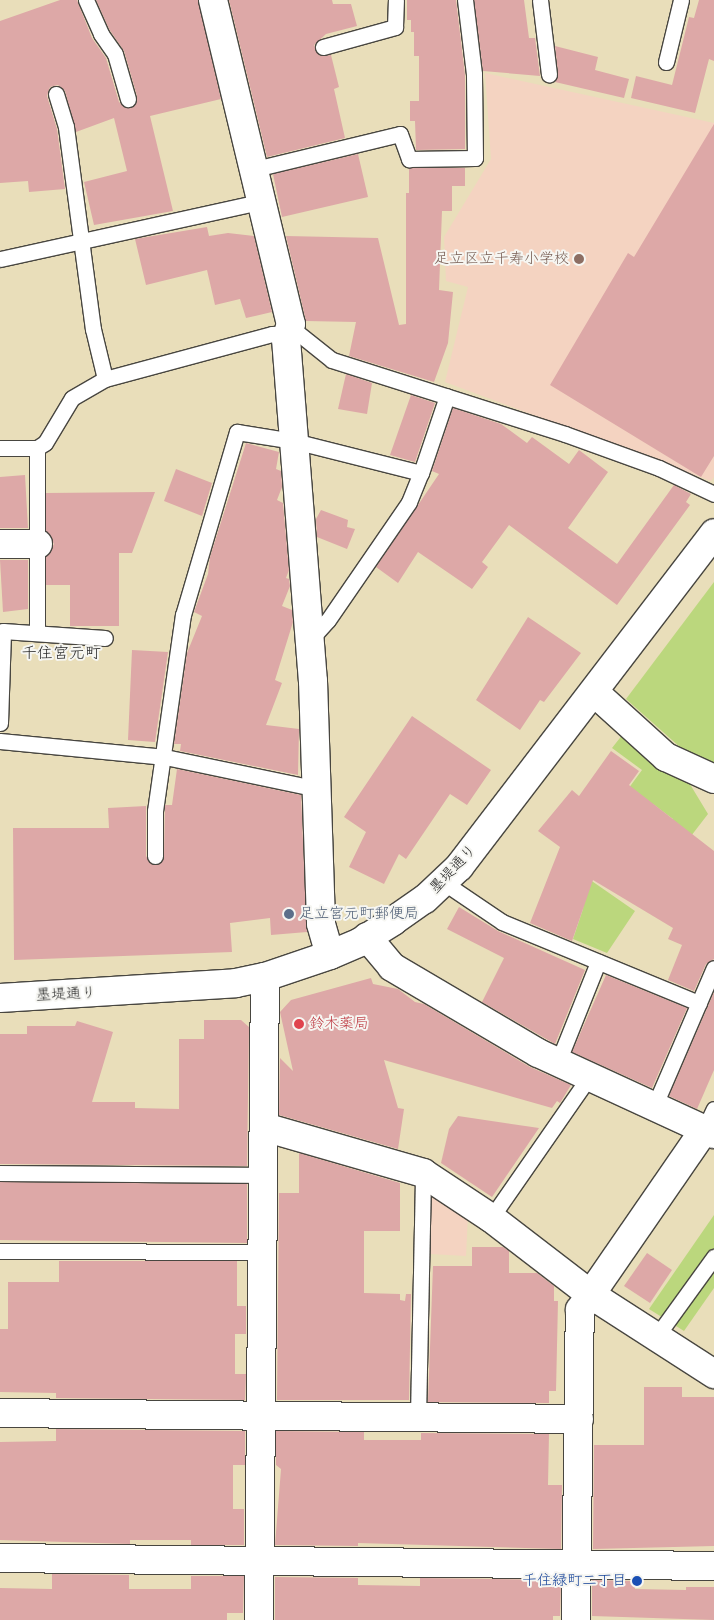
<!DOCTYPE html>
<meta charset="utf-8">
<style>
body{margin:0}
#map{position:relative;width:714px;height:1620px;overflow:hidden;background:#e9deba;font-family:Pangolin,"Klee One",sans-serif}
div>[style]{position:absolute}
.built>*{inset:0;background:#f4d3c1}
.green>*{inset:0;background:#bbd77d}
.building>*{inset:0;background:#dda8a7}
.roads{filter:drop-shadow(1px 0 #484640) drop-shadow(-1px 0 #484640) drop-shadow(0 1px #484640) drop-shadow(0 -1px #484640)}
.lane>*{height:15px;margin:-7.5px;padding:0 7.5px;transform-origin:7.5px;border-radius:7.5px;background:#fff}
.street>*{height:28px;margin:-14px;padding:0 14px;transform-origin:14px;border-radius:14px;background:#fff}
.secondary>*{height:28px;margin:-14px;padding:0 14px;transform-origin:14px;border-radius:14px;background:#fff}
.dots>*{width:14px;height:14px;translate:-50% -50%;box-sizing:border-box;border:2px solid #f6f6f2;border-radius:50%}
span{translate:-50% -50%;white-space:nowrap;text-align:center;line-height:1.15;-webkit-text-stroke:4px #f6f6f2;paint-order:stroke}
.education-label{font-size:15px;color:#785e54}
.right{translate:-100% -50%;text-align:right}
.street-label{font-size:15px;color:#2b2b2b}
.service-label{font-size:15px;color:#4e5e75}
.left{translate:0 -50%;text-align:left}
.health-label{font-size:15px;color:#be3a42}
.transit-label{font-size:15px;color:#164399}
.neighbourhood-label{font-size:16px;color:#2b2b2b}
</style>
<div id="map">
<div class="built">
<i style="clip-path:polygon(485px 73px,714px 123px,714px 477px,711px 481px,445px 382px,468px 287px,446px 281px,444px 237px,491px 159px)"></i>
<i style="clip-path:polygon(431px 1186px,468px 1214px,466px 1256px,430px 1254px)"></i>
</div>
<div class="green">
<i style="clip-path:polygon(714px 582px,714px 765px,681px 748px,626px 699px)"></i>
<i style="clip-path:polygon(627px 729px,685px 776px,708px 814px,654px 884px,673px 819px,653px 804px,609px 815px,642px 770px,612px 748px)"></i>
<i style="clip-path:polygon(586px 877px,635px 911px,607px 953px,573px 939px,583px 909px)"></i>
<i style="clip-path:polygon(714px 1215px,714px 1288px,684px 1331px,649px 1309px)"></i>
</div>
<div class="building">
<i style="clip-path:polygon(60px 0,77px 0,92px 38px,106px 58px,119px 102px,126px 108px,135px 105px,137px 96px,124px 51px,109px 29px,96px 0,198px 0,221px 99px,150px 116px,173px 211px,94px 225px,84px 182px,127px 171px,114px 118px,76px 132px,65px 91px,58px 85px,50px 87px,47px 96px,57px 129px,65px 189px,29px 192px,28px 181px,0 183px,0 21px)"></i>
<i style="clip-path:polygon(229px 0,332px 0,333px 4px,351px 4px,357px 26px,326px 34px,314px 45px,320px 56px,331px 55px,339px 87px,334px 89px,345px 138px,267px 157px)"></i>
<i style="clip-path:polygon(407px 0,456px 0,465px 75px,465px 149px,416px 150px,415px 121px,410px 121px,410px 101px,419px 101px,419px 56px,414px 56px,414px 32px,411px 32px,411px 20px,407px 20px)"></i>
<i style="clip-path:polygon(474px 0,524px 0,529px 38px,535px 38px,540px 76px,483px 71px)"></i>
<i style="clip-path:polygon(699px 0,714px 0,714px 61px,709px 59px,695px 113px,631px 98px,636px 76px,672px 85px,689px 17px,694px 18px)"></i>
<i style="clip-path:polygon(555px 46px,598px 57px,595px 70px,629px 79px,624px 98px,555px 82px,558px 73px)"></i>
<i style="clip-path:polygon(714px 124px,714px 456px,701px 477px,550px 385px,628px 253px,634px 257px)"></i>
<i style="clip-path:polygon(358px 154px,368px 197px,282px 217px,273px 174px)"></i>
<i style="clip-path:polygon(409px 168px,465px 168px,465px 186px,452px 186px,452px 211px,442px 211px,439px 290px,453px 292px,448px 343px,434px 382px,349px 356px,356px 322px,306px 321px,286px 236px,378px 238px,399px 325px,406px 324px,406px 193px,409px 193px)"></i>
<i style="clip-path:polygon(207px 227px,209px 236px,228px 233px,254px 236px,272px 312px,246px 318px,240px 299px,215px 305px,207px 270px,146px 285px,135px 239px)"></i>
<i style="clip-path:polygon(346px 374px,372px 383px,367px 414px,338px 409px)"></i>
<i style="clip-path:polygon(411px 395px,435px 403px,415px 462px,390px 455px)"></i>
<i style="clip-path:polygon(453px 408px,501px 424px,527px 443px,532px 437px,569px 464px,579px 450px,608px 472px,568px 528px,617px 564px,674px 485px,691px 494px,686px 502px,690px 505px,617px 605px,509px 525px,482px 562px,488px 567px,472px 589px,418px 552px,398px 583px,376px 567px,439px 474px,432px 471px)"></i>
<i style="clip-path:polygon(246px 443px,279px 452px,276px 469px,281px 471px,282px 487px,277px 500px,283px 503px,289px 570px,286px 578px,289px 579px,290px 586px,282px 606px,292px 610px,293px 622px,275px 680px,282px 683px,266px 725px,299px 729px,298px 775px,180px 751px,181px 744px,174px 744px,187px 653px,202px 616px,194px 612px,208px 574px,210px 557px)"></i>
<i style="clip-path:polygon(176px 469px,212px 483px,202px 516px,164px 501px)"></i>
<i style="clip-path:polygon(25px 475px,28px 528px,0 528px,0 477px)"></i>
<i style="clip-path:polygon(155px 492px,132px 553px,119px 553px,119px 626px,70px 626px,70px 585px,46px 585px,46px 557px,54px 544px,46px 531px,46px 493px)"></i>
<i style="clip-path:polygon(321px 510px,348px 520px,347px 527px,355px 529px,347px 549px,317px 537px,316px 519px)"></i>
<i style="clip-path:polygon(0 560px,28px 560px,28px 609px,3px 612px)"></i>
<i style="clip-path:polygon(528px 617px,581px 653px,544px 702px,540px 700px,520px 730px,476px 700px)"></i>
<i style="clip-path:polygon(132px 650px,168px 652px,155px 742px,128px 740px)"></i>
<i style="clip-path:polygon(412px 716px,491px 770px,467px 805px,450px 794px,406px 859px,399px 854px,384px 884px,349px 867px,366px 832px,344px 817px)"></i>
<i style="clip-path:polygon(611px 751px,639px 771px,629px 785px,714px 851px,714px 959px,706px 964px,694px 991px,668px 980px,682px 945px,668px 939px,673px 928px,593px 880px,572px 941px,530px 923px,560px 847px,538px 831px,572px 790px,579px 796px)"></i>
<i style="clip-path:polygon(177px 769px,301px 795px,307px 932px,271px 935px,270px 918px,230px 923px,232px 952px,14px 960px,13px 828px,109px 828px,108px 808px,146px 806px,146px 856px,151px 864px,159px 864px,164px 856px,165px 805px,172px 805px)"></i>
<i style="clip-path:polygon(459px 907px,498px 931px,585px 970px,555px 1044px,482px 1002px,504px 958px,447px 929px)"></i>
<i style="clip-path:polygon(606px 975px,687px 1008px,652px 1088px,572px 1052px)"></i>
<i style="clip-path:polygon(371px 978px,373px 984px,398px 989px,415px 1002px,424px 1004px,530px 1067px,571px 1085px,560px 1103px,557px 1101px,552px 1108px,384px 1060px,398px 1108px,404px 1109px,398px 1149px,279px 1115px,280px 1058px,293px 1071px,280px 1012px,291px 1000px)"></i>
<i style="clip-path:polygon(714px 992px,714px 1070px,697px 1109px,669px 1096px)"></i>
<i style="clip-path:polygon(204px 1020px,241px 1020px,249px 1027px,247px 1166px,0 1164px,0 1034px,27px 1034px,27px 1026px,75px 1026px,77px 1021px,113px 1032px,92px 1102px,135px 1102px,135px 1108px,179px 1109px,179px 1039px,204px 1039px)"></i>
<i style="clip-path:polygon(458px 1116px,539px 1128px,492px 1197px,441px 1163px,449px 1129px)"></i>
<i style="clip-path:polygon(299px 1153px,400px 1183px,400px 1231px,364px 1231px,364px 1293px,400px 1294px,400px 1300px,405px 1301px,406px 1294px,411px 1294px,409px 1400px,277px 1400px,279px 1193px,299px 1193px)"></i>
<i style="clip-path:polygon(0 1182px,247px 1184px,247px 1243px,0 1240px)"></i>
<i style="clip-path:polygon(472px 1247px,503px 1247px,509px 1251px,509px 1273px,537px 1273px,554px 1286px,554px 1301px,558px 1301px,556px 1391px,549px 1391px,549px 1403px,428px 1402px,433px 1266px,472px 1266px)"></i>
<i style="clip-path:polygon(647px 1253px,672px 1270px,650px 1303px,624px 1286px)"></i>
<i style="clip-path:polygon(59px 1261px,237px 1261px,237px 1306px,246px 1306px,246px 1334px,235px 1334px,235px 1374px,246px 1374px,245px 1400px,56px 1398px,56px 1393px,0 1392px,0 1329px,8px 1329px,8px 1282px,59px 1282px)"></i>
<i style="clip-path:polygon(644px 1387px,682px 1387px,682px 1397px,714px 1397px,714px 1546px,593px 1549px,594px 1445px,644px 1445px)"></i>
<i style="clip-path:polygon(56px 1429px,245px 1431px,245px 1465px,233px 1465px,233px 1509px,244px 1509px,244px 1545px,191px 1545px,191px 1540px,130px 1540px,130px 1544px,0 1540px,0 1442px,56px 1441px)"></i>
<i style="clip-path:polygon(276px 1431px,364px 1432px,364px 1440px,421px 1440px,421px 1433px,549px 1434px,548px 1485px,562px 1485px,561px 1549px,358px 1543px,358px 1546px,275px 1545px,281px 1469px,276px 1465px)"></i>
<i style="clip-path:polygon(52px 1574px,129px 1575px,129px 1589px,191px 1589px,191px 1576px,244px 1576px,243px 1613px,227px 1613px,227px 1620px,0 1620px,0 1588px,52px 1589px)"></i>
<i style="clip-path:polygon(275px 1577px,358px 1578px,358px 1585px,420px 1586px,420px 1578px,561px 1580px,560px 1616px,553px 1616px,553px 1620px,275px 1620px)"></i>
<i style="clip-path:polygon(592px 1580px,635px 1581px,635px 1589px,686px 1590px,686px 1587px,714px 1587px,714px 1620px,592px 1616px)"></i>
</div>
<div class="roads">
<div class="lane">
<i style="left:86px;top:0;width:37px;rotate:66deg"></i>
<i style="left:101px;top:34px;width:24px;rotate:55deg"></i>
<i style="left:115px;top:54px;width:47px;rotate:73.9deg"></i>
<i style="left:540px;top:0;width:75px;rotate:83.1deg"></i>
<i style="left:323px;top:47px;width:75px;rotate:-15.5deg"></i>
<i style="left:395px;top:27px;width:27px;rotate:-88deg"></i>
<i style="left:666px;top:62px;width:64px;rotate:-76.4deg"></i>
<i style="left:56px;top:94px;width:34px;rotate:73deg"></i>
<i style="left:66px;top:127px;width:204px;rotate:82.4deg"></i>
<i style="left:93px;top:329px;width:51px;rotate:76.5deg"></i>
<i style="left:105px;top:379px;width:173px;rotate:-15.1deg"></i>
<i style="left:272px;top:334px;width:26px;rotate:-2deg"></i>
<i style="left:298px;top:333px;width:43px;rotate:38.5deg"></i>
<i style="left:332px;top:360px;width:244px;rotate:17.6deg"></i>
<i style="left:565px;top:434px;width:100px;rotate:19.9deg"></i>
<i style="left:659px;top:468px;width:61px;rotate:25.3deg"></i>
<i style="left:255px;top:169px;width:149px;rotate:-13.6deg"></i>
<i style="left:400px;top:134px;width:27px;rotate:70deg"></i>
<i style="left:409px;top:159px;width:66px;rotate:-0.9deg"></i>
<i style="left:475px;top:158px;width:84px;rotate:-90.7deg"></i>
<i style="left:474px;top:74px;width:75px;rotate:-96.9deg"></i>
<i style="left:0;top:259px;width:269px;rotate:-12.4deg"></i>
<i style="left:0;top:448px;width:37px"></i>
<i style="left:37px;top:448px;width:185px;rotate:90deg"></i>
<i style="left:37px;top:448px;width:9px;rotate:-32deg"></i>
<i style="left:45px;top:443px;width:52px;rotate:-59deg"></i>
<i style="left:72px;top:398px;width:38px;rotate:-30deg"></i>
<i style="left:309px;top:641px;width:28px;rotate:-48deg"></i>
<i style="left:328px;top:620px;width:143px;rotate:-55.5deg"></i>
<i style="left:409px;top:502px;width:31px;rotate:-68deg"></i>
<i style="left:0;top:723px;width:92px;rotate:-88.1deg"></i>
<i style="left:3px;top:631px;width:102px;rotate:3.9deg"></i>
<i style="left:0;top:741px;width:166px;rotate:5.5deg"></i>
<i style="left:165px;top:757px;width:152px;rotate:11.8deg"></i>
<i style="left:155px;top:856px;width:45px;rotate:-90deg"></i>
<i style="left:155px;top:811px;width:198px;rotate:-81.9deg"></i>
<i style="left:183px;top:615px;width:191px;rotate:-73.6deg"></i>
<i style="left:237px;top:432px;width:58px;rotate:9deg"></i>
<i style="left:294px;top:441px;width:131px;rotate:14.1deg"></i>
<i style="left:421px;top:473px;width:81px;rotate:-71.3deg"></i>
<i style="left:443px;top:882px;width:71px;rotate:34.1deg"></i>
<i style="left:502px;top:922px;width:213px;rotate:22.4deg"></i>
<i style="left:558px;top:1062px;width:108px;rotate:-68.2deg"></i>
<i style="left:654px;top:1107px;width:151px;rotate:-66.7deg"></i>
<i style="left:704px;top:1130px;width:23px;rotate:-65deg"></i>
<i style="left:0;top:1173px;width:264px;rotate:0.4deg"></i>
<i style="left:491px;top:1218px;width:172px;rotate:-55.2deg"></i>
<i style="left:0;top:1251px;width:263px;rotate:0.2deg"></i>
<i style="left:656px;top:1337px;width:99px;rotate:-54.1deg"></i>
<i style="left:418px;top:1416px;width:243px;rotate:-88.8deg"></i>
</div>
<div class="street">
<i style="left:213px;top:0;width:333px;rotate:76.5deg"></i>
<i style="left:291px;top:324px;width:16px;rotate:108deg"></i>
<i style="left:286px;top:339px;width:343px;rotate:85.5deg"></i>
<i style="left:313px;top:681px;width:243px;rotate:88.1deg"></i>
<i style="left:321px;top:924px;width:32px;rotate:74deg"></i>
<i style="left:0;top:544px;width:38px"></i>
<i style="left:594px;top:692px;width:97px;rotate:42.1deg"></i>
<i style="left:666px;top:757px;width:53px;rotate:24.6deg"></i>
<i style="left:367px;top:937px;width:39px;rotate:50deg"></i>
<i style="left:392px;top:967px;width:169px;rotate:30.5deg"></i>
<i style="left:538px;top:1053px;width:194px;rotate:24.7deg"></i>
<i style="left:264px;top:1127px;width:166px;rotate:16.1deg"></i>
<i style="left:423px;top:1173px;width:82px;rotate:33.5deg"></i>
<i style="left:491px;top:1218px;width:125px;rotate:37.5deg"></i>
<i style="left:590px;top:1294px;width:148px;rotate:32.8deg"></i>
<i style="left:0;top:1413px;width:579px;rotate:0.59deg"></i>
<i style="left:0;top:1558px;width:714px;rotate:0.64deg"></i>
<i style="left:259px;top:1620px;width:643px;rotate:-89.47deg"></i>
<i style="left:576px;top:1620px;width:310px;rotate:-89.3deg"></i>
<i style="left:580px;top:1310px;width:219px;rotate:-55.4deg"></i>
</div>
<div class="secondary">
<i style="left:0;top:998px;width:236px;rotate:-3.6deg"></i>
<i style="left:236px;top:983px;width:30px;rotate:-12deg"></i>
<i style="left:265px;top:977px;width:69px;rotate:-18.7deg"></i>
<i style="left:330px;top:955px;width:33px;rotate:-23deg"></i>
<i style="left:360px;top:942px;width:39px;rotate:-32deg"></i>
<i style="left:393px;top:921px;width:39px;rotate:-35deg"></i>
<i style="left:425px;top:899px;width:47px;rotate:-43.3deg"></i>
<i style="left:459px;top:867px;width:420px;rotate:-52.6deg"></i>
</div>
</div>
<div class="dots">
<i style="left:579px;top:259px;background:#8d6e63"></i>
<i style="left:289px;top:914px;background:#5c6f8a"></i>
<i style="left:299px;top:1024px;background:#e0444e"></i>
<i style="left:637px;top:1581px;background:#1a4fb4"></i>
</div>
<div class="education-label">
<span class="right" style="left:569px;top:259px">足立区立千寿小学校</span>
</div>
<div class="street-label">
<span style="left:453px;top:869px;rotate:-47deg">墨堤通り</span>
<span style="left:66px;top:994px;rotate:-3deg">墨堤通り</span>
</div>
<div class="service-label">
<span class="left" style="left:299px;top:914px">足立宮元町郵便局</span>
</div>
<div class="health-label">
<span class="left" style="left:309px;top:1024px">鈴木薬局</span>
</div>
<div class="transit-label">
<span class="right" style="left:627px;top:1581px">千住緑町二丁目</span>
</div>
<div class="neighbourhood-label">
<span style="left:61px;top:653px">千住宮元町</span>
</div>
</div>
